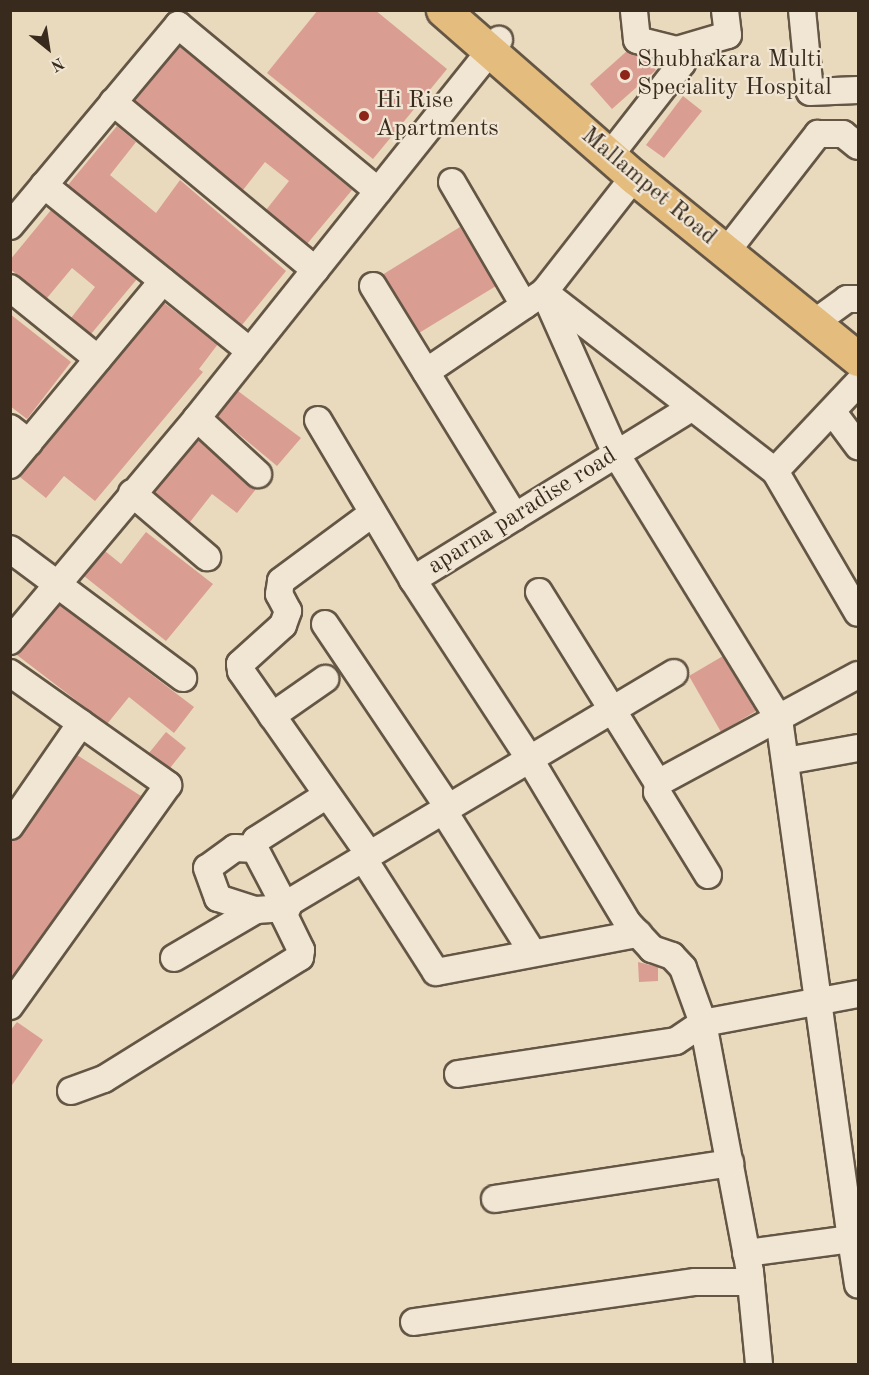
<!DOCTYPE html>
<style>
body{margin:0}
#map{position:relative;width:869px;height:1375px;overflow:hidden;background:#e9d9bd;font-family:"Old Standard TT",serif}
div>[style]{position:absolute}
.building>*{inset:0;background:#da9d92}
.roads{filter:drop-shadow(2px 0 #645645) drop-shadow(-2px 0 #645645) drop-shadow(0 2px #645645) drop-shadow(0 -2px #645645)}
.minor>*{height:26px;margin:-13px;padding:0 13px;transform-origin:13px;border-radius:13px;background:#f1e6d4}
.major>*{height:33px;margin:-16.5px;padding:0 16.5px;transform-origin:16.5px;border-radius:16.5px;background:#e4bc7e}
.dots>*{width:16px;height:16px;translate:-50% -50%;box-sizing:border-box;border:3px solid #f1e6d4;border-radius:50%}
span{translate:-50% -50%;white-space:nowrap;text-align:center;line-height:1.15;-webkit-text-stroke:4.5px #f1e6d4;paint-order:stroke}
.poi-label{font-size:24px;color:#382b1d}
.left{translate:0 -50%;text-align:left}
.street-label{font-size:24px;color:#382b1d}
.frame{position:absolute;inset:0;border:12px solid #382b1d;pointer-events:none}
.north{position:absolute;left:18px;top:18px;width:60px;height:60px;-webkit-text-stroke:4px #f1e6d4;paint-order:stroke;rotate:150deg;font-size:16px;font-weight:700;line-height:24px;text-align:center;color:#382b1d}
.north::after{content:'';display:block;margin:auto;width:21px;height:27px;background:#382b1d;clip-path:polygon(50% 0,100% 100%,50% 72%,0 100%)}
</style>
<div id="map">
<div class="building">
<i style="clip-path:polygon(318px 10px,375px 10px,447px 69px,373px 159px,267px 73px)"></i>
<i style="clip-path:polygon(180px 46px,352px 190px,307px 244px,266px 210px,289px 181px,265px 162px,243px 190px,135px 101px)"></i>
<i style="clip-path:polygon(627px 51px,645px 58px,656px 70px,612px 109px,590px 84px)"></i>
<i style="clip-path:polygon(683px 96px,702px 111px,664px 158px,646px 145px)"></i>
<i style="clip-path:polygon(117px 126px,136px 142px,110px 175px,156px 213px,180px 180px,286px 271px,242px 325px,68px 185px)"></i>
<i style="clip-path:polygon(51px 210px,137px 279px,91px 334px,71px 318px,95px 287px,83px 277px,72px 268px,47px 298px,10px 269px,10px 260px)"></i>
<i style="clip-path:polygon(460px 227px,496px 286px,419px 333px,382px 275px)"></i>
<i style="clip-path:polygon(164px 303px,218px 344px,199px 369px,203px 372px,95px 501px,64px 476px,46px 498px,20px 477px)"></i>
<i style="clip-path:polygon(10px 314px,71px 362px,27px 419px,10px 406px)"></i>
<i style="clip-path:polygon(238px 391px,301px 438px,277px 466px,217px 416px)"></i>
<i style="clip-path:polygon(198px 440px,256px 489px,237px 513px,212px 494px,190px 522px,154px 492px)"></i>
<i style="clip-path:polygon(146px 532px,213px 584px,166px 641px,84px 576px,105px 551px,121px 564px)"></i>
<i style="clip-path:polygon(60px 605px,194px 707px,174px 733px,129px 697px,107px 724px,17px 655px)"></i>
<i style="clip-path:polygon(723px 656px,756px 711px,721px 732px,689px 676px)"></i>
<i style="clip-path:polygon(166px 732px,186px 748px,170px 768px,149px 753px)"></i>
<i style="clip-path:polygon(77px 755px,141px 796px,10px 980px,10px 841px,22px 835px)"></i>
<i style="clip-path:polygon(638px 962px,658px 967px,658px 981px,639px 982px)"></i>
<i style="clip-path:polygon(17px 1022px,43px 1040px,10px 1088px,10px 1031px)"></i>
</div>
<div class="roads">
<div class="minor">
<i style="left:802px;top:10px;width:82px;rotate:84.4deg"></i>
<i style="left:810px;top:92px;width:48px;rotate:-2.4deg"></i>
<i style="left:677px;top:50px;width:53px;rotate:-16.4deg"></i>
<i style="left:728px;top:35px;width:25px;rotate:-97deg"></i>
<i style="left:113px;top:102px;width:263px;rotate:39.7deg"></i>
<i style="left:618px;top:145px;width:104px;rotate:-52deg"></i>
<i style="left:682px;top:63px;width:14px;rotate:-111deg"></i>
<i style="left:677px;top:50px;width:41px;rotate:-166deg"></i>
<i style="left:637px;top:40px;width:30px;rotate:-96deg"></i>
<i style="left:634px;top:177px;width:146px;rotate:128deg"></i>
<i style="left:544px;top:292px;width:292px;rotate:37.8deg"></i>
<i style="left:775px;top:471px;width:164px;rotate:59.7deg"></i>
<i style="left:452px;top:182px;width:143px;rotate:59.7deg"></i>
<i style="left:44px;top:185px;width:265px;rotate:38.9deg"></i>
<i style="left:10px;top:226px;width:262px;rotate:-50.1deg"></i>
<i style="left:178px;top:25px;width:260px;rotate:39.7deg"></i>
<i style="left:726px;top:252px;width:150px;rotate:-52.1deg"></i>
<i style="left:818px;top:134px;width:25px"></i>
<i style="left:843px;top:134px;width:19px;rotate:39deg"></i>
<i style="left:373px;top:286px;width:271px;rotate:58.4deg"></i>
<i style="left:10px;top:288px;width:113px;rotate:38.9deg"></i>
<i style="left:814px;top:323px;width:41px;rotate:-36deg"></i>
<i style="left:847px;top:299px;width:11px"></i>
<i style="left:426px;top:372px;width:143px;rotate:-34.1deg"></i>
<i style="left:544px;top:292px;width:177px;rotate:66deg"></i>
<i style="left:616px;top:454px;width:311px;rotate:58.4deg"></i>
<i style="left:779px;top:719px;width:525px;rotate:82.12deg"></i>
<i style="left:851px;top:1239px;width:106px;rotate:172.4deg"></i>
<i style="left:691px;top:408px;width:327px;rotate:148.3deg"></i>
<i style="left:413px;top:580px;width:212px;rotate:56.9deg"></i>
<i style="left:529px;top:758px;width:191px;rotate:59.1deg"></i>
<i style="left:627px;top:922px;width:37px;rotate:47deg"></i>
<i style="left:652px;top:949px;width:21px;rotate:19deg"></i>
<i style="left:672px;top:956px;width:16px;rotate:47deg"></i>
<i style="left:683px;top:968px;width:59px;rotate:70deg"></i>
<i style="left:703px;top:1023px;width:253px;rotate:79.3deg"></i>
<i style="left:750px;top:1272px;width:92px;rotate:84.4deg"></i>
<i style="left:832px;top:411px;width:44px;rotate:53.4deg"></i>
<i style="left:197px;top:418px;width:83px;rotate:42.6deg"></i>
<i style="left:318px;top:420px;width:186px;rotate:59.3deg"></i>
<i style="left:10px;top:428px;width:24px;rotate:38deg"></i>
<i style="left:10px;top:465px;width:239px;rotate:-50.3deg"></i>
<i style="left:775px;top:471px;width:121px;rotate:-46.7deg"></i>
<i style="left:132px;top:493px;width:99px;rotate:40.5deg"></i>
<i style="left:10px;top:549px;width:216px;rotate:36.7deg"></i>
<i style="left:539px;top:592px;width:225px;rotate:58.1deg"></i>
<i style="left:325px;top:624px;width:220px;rotate:56.1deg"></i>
<i style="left:10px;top:641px;width:291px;rotate:-50deg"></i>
<i style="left:197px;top:418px;width:484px;rotate:-51.4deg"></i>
<i style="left:10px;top:673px;width:194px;rotate:35.3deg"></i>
<i style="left:168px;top:785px;width:272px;rotate:125.6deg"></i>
<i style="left:272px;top:716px;width:65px;rotate:-34.9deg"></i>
<i style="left:786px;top:761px;width:73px;rotate:-10.2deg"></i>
<i style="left:443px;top:810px;width:168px;rotate:57.9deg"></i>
<i style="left:10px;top:826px;width:125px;rotate:-55.4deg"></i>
<i style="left:255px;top:849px;width:20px;rotate:-177deg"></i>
<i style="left:235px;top:848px;width:34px;rotate:144deg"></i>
<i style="left:207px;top:868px;width:32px;rotate:70deg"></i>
<i style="left:218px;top:898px;width:40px;rotate:18deg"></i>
<i style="left:369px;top:854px;width:223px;rotate:-125deg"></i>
<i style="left:241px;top:671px;width:7px;rotate:-98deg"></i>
<i style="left:240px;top:664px;width:58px;rotate:-42.2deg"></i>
<i style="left:283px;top:625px;width:15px;rotate:-70deg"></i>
<i style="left:288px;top:611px;width:19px;rotate:-118deg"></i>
<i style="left:279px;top:594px;width:13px;rotate:-81deg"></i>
<i style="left:281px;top:581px;width:114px;rotate:-36.5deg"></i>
<i style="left:363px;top:858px;width:135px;rotate:57.4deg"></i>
<i style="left:436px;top:972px;width:206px;rotate:-10.7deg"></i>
<i style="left:708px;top:875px;width:97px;rotate:-121.6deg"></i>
<i style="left:657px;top:792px;width:9px;rotate:-84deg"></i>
<i style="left:658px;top:783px;width:227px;rotate:-28.4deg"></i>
<i style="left:174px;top:958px;width:95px;rotate:-30.3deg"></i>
<i style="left:256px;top:910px;width:30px;rotate:-4deg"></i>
<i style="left:286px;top:908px;width:67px;rotate:-117.7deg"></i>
<i style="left:255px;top:849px;width:9px;rotate:-84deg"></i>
<i style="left:256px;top:840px;width:84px;rotate:-32.4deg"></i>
<i style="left:458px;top:1074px;width:220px;rotate:-8.6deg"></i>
<i style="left:676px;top:1041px;width:32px;rotate:-34deg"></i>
<i style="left:703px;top:1023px;width:158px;rotate:-10.6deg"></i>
<i style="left:71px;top:1091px;width:35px;rotate:-20deg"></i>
<i style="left:104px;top:1079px;width:231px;rotate:-31.9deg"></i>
<i style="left:300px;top:957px;width:7px;rotate:-82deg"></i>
<i style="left:301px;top:950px;width:39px;rotate:-116deg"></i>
<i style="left:284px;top:915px;width:14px;rotate:-65deg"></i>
<i style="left:290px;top:902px;width:447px;rotate:-30.8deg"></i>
<i style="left:495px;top:1199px;width:238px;rotate:-8.7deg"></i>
<i style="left:858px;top:1238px;width:7px;rotate:172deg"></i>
<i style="left:851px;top:1239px;width:46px;rotate:81.2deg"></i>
<i style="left:414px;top:1322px;width:284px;rotate:-8.1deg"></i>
<i style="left:695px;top:1282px;width:56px"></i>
</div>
<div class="major">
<i style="left:443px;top:10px;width:254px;rotate:41.2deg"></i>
<i style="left:634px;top:177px;width:289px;rotate:39.1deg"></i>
</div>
</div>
<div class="dots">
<i style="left:625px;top:75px;background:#8f2418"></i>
<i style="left:364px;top:116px;background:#8f2418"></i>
</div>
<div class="poi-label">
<span class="left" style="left:637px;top:75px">Shubhakara Multi<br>Speciality Hospital</span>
<span class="left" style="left:376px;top:116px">Hi Rise<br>Apartments</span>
</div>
<div class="street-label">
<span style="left:648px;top:187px;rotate:40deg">Mallampet Road</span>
<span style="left:523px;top:512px;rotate:-32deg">aparna paradise road</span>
</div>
<div class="frame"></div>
<div class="north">N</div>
</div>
